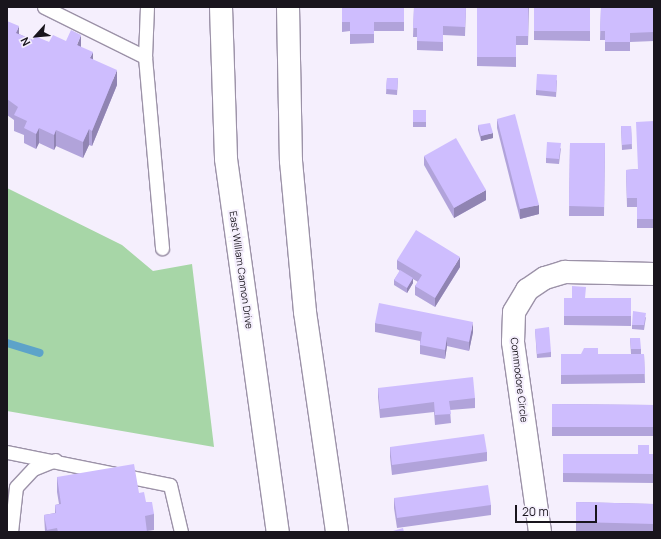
<!DOCTYPE html>
<style>
body{margin:0}
#map{position:relative;width:661px;height:539px;overflow:hidden;background:#f5effd;font-family:Manrope,sans-serif}
div>[style]{position:absolute}
.green>*{inset:0;background:#a7d6a7}
.stream>*{height:8px;margin:-4px;padding:0 4px;transform-origin:4px;border-radius:4px;background:#5da3c9}
.roads{filter:drop-shadow(1px 0 #9c92a8) drop-shadow(-1px 0 #9c92a8) drop-shadow(0 1px #9c92a8) drop-shadow(0 -1px #9c92a8)}
.service>*{height:13px;margin:-6.5px;padding:0 6.5px;transform-origin:6.5px;border-radius:6.5px;background:#fff}
.minor>*{height:22px;margin:-11px;padding:0 11px;transform-origin:11px;border-radius:11px;background:#fff}
.secondary>*{height:22px;margin:-11px;padding:0 11px;transform-origin:11px;border-radius:11px;background:#fff}
.wall>*{inset:0;background:#b1a3da}
.shaded-wall>*{inset:0;background:#9084b2}
.building>*{inset:0;background:#cebdfe}
span{translate:-50% -50%;white-space:nowrap;text-align:center;line-height:1.15;-webkit-text-stroke:4px #f5effd;paint-order:stroke}
.street-label{font-size:10px;color:#19151d}
.frame{position:absolute;inset:0;border:8px solid #19151d;pointer-events:none}
.north{position:absolute;left:16px;top:16px;width:40px;height:40px;-webkit-text-stroke:3px #f5effd;paint-order:stroke;rotate:243deg;font-size:11px;font-weight:700;line-height:16px;text-align:center;color:#19151d}
.north::after{content:'';display:block;margin:auto;width:14px;height:18px;background:#19151d;clip-path:polygon(50% 0,100% 100%,50% 72%,0 100%)}
.scale{position:absolute;left:515px;top:505px;width:82px;height:18px;box-sizing:border-box;border:2px solid #19151d;border-top:0;padding-left:5px;font-size:12px;line-height:14px;white-space:nowrap;color:#19151d;-webkit-text-stroke:3px #f5effd;paint-order:stroke}
</style>
<div id="map">
<div class="green">
<i style="clip-path:polygon(7px 188px,122px 245px,153px 271px,192px 264px,214px 447px,7px 411px)"></i>
</div>
<div class="stream">
<i style="left:7px;top:343px;width:34px;rotate:17deg"></i>
</div>
<div class="roads">
<div class="service">
<i style="left:44px;top:7px;width:113px;rotate:26.3deg"></i>
<i style="left:147px;top:7px;width:50px;rotate:92.3deg"></i>
<i style="left:145px;top:57px;width:192px;rotate:84.9deg"></i>
<i style="left:7px;top:452px;width:166px;rotate:11.4deg"></i>
<i style="left:170px;top:485px;width:48px;rotate:76.8deg"></i>
<i style="left:7px;top:532px;width:4px"></i>
<i style="left:11px;top:532px;width:45px;rotate:-83.7deg"></i>
<i style="left:16px;top:487px;width:25px;rotate:-47deg"></i>
<i style="left:33px;top:469px;width:24px;rotate:-22deg"></i>
</div>
<div class="minor">
<i style="left:540px;top:532px;width:192px;rotate:-98.1deg"></i>
<i style="left:513px;top:342px;width:30px;rotate:-88deg"></i>
<i style="left:514px;top:312px;width:26px;rotate:-59deg"></i>
<i style="left:527px;top:290px;width:22px;rotate:-34deg"></i>
<i style="left:545px;top:278px;width:21px;rotate:-17deg"></i>
<i style="left:565px;top:272px;width:89px;rotate:1.3deg"></i>
</div>
<div class="secondary">
<i style="left:221px;top:7px;width:152px;rotate:88.1deg"></i>
<i style="left:226px;top:159px;width:377px;rotate:82.1deg"></i>
<i style="left:288px;top:7px;width:154px;rotate:88.9deg"></i>
<i style="left:291px;top:161px;width:152px;rotate:84.7deg"></i>
<i style="left:305px;top:312px;width:222px;rotate:81.7deg"></i>
</div>
</div>
<div class="wall">
<i style="clip-path:polygon(342px 7px,404px 7px,404px 31px,374px 31px,374px 43px,350px 44px,350px 31px,342px 32px)"></i>
<i style="clip-path:polygon(414px 7px,466px 7px,465px 36px,443px 35px,443px 51px,417px 50px,417px 37px,413px 37px)"></i>
<i style="clip-path:polygon(477px 7px,529px 7px,528px 45px,516px 45px,516px 67px,477px 66px)"></i>
<i style="clip-path:polygon(534px 7px,590px 7px,590px 41px,534px 40px)"></i>
<i style="clip-path:polygon(601px 7px,654px 7px,654px 41px,630px 42px,630px 51px,605px 51px,605px 40px,600px 40px)"></i>
<i style="clip-path:polygon(7px 13px,8px 22px,19px 34px,33px 40px,49px 42px,66px 41px,81px 47px,117px 85px,92px 146px,89px 145px,83px 158px,56px 146px,54px 150px,39px 143px,36px 149px,24px 143px,24px 135px,14px 131px,14px 120px,7px 115px)"></i>
<i style="clip-path:polygon(387px 78px,398px 78px,397px 95px,386px 94px)"></i>
<i style="clip-path:polygon(557px 80px,556px 97px,536px 95px,536px 90px)"></i>
<i style="clip-path:polygon(413px 110px,426px 110px,426px 127px,413px 127px)"></i>
<i style="clip-path:polygon(497px 119px,539px 214px,520px 219px,497px 128px)"></i>
<i style="clip-path:polygon(654px 121px,654px 228px,637px 228px,637px 207px,627px 207px,626px 170px,638px 169px)"></i>
<i style="clip-path:polygon(478px 125px,493px 138px,481px 141px,478px 130px)"></i>
<i style="clip-path:polygon(621px 126px,631px 126px,632px 149px,622px 150px)"></i>
<i style="clip-path:polygon(570px 143px,605px 143px,604px 216px,569px 216px)"></i>
<i style="clip-path:polygon(561px 148px,559px 164px,546px 163px,546px 158px)"></i>
<i style="clip-path:polygon(424px 156px,486px 200px,454px 218px,424px 165px)"></i>
<i style="clip-path:polygon(397px 260px,460px 267px,435px 307px,415px 295px,415px 286px,418px 282px,413px 279px,413px 283px,407px 293px,394px 285px,394px 280px,400px 271px,397px 269px)"></i>
<i style="clip-path:polygon(564px 298px,631px 298px,631px 326px,564px 325px)"></i>
<i style="clip-path:polygon(646px 317px,644px 330px,632px 329px,632px 325px)"></i>
<i style="clip-path:polygon(375px 323px,473px 332px,469px 351px,447px 346px,445px 359px,420px 354px,420px 341px,375px 332px)"></i>
<i style="clip-path:polygon(535px 329px,551px 352px,551px 357px,537px 358px)"></i>
<i style="clip-path:polygon(630px 338px,641px 349px,641px 354px,644px 354px,645px 383px,561px 384px,561px 354px,631px 354px)"></i>
<i style="clip-path:polygon(378px 388px,475px 398px,475px 408px,450px 410px,451px 423px,435px 425px,434px 412px,380px 418px,378px 397px)"></i>
<i style="clip-path:polygon(552px 404px,654px 405px,654px 436px,552px 436px)"></i>
<i style="clip-path:polygon(390px 447px,487px 452px,487px 461px,392px 475px,390px 457px)"></i>
<i style="clip-path:polygon(563px 454px,654px 454px,654px 483px,563px 482px)"></i>
<i style="clip-path:polygon(57px 477px,139px 493px,154px 514px,154px 530px,147px 531px,147px 532px,45px 532px,44px 515px,55px 513px,55px 505px,59px 504px,57px 492px)"></i>
<i style="clip-path:polygon(394px 498px,491px 505px,491px 515px,397px 528px,394px 508px)"></i>
<i style="clip-path:polygon(576px 502px,654px 504px,654px 532px,576px 531px)"></i>
</div>
<div class="shaded-wall">
<i style="clip-path:polygon(8px 13px,8px 29px,7px 32px,7px 16px)"></i>
<i style="clip-path:polygon(19px 26px,19px 42px,16px 33px)"></i>
<i style="clip-path:polygon(81px 35px,81px 50px,77px 45px)"></i>
<i style="clip-path:polygon(93px 52px,93px 67px,90px 58px)"></i>
<i style="clip-path:polygon(117px 70px,117px 85px,92px 146px,92px 131px)"></i>
<i style="clip-path:polygon(39px 128px,39px 143px,36px 149px,36px 134px)"></i>
<i style="clip-path:polygon(89px 129px,89px 145px,83px 158px,83px 142px)"></i>
<i style="clip-path:polygon(56px 130px,56px 146px,54px 150px,54px 135px)"></i>
<i style="clip-path:polygon(493px 133px,493px 138px,481px 141px,481px 136px)"></i>
<i style="clip-path:polygon(486px 190px,486px 200px,454px 218px,454px 208px)"></i>
<i style="clip-path:polygon(539px 205px,539px 214px,520px 219px,520px 209px)"></i>
<i style="clip-path:polygon(460px 257px,460px 267px,435px 307px,435px 298px)"></i>
<i style="clip-path:polygon(413px 278px,413px 283px,407px 293px,407px 288px)"></i>
<i style="clip-path:polygon(473px 322px,473px 332px,469px 351px,469px 342px)"></i>
<i style="clip-path:polygon(447px 337px,447px 346px,445px 359px,445px 350px)"></i>
</div>
<div class="building">
<i style="clip-path:polygon(342px 7px,404px 7px,404px 22px,374px 22px,374px 34px,350px 34px,350px 22px,342px 22px)"></i>
<i style="clip-path:polygon(414px 7px,466px 7px,465px 27px,443px 26px,443px 42px,417px 41px,417px 28px,413px 28px)"></i>
<i style="clip-path:polygon(477px 7px,528px 7px,528px 36px,516px 36px,516px 57px,477px 57px)"></i>
<i style="clip-path:polygon(534px 7px,590px 7px,590px 31px,534px 31px)"></i>
<i style="clip-path:polygon(601px 7px,654px 7px,654px 32px,630px 33px,630px 42px,605px 42px,605px 31px,600px 31px)"></i>
<i style="clip-path:polygon(7px 21px,19px 26px,16px 33px,33px 40px,35px 36px,49px 42px,53px 35px,66px 41px,71px 30px,81px 35px,77px 45px,93px 52px,90px 58px,117px 70px,92px 131px,89px 129px,83px 142px,56px 130px,54px 135px,39px 128px,36px 134px,24px 128px,27px 121px,14px 115px,18px 107px,7px 99px)"></i>
<i style="clip-path:polygon(537px 74px,557px 75px,556px 92px,536px 90px)"></i>
<i style="clip-path:polygon(387px 78px,398px 78px,397px 90px,386px 89px)"></i>
<i style="clip-path:polygon(413px 110px,426px 110px,426px 122px,413px 122px)"></i>
<i style="clip-path:polygon(515px 114px,539px 205px,520px 209px,497px 119px)"></i>
<i style="clip-path:polygon(654px 121px,654px 219px,637px 219px,637px 198px,627px 198px,626px 170px,638px 169px,636px 122px)"></i>
<i style="clip-path:polygon(490px 123px,493px 133px,481px 136px,478px 125px)"></i>
<i style="clip-path:polygon(621px 126px,631px 126px,632px 144px,622px 145px)"></i>
<i style="clip-path:polygon(456px 138px,486px 190px,454px 208px,424px 156px)"></i>
<i style="clip-path:polygon(547px 142px,561px 143px,559px 159px,546px 158px)"></i>
<i style="clip-path:polygon(570px 143px,605px 143px,604px 207px,569px 206px)"></i>
<i style="clip-path:polygon(416px 230px,460px 257px,435px 298px,415px 286px,422px 275px,397px 260px)"></i>
<i style="clip-path:polygon(400px 270px,413px 278px,407px 288px,394px 280px)"></i>
<i style="clip-path:polygon(572px 286px,586px 287px,585px 298px,631px 298px,631px 316px,564px 316px,564px 298px,572px 298px)"></i>
<i style="clip-path:polygon(379px 303px,473px 322px,469px 342px,447px 337px,445px 350px,420px 345px,422px 332px,375px 323px)"></i>
<i style="clip-path:polygon(633px 311px,646px 313px,644px 325px,632px 325px)"></i>
<i style="clip-path:polygon(549px 327px,551px 352px,537px 354px,535px 329px)"></i>
<i style="clip-path:polygon(630px 338px,640px 338px,641px 349px,631px 349px)"></i>
<i style="clip-path:polygon(584px 348px,598px 348px,598px 354px,644px 354px,645px 374px,561px 375px,561px 354px,581px 354px)"></i>
<i style="clip-path:polygon(473px 377px,475px 398px,449px 401px,451px 414px,435px 415px,434px 402px,380px 409px,378px 388px)"></i>
<i style="clip-path:polygon(552px 404px,654px 405px,654px 427px,552px 427px)"></i>
<i style="clip-path:polygon(484px 434px,487px 452px,392px 465px,390px 447px)"></i>
<i style="clip-path:polygon(638px 445px,649px 445px,649px 454px,638px 454px)"></i>
<i style="clip-path:polygon(563px 454px,654px 454px,654px 474px,563px 473px)"></i>
<i style="clip-path:polygon(134px 464px,139px 493px,144px 492px,146px 502px,152px 502px,154px 514px,145px 516px,147px 532px,58px 532px,57px 528px,47px 530px,44px 515px,56px 513px,55px 505px,61px 504px,57px 477px)"></i>
<i style="clip-path:polygon(488px 485px,491px 505px,397px 518px,394px 498px)"></i>
<i style="clip-path:polygon(576px 502px,654px 504px,654px 524px,576px 522px)"></i>
<i style="clip-path:polygon(403px 528px,404px 532px,393px 532px,393px 531px)"></i>
</div>
<div class="street-label">
<span style="left:241px;top:270px;rotate:82deg">East William Cannon Drive</span>
<span style="left:519px;top:380px;rotate:83deg">Commodore Circle</span>
</div>
<div class="frame"></div>
<div class="north">N</div>
<div class="scale">20 m</div>
</div>
